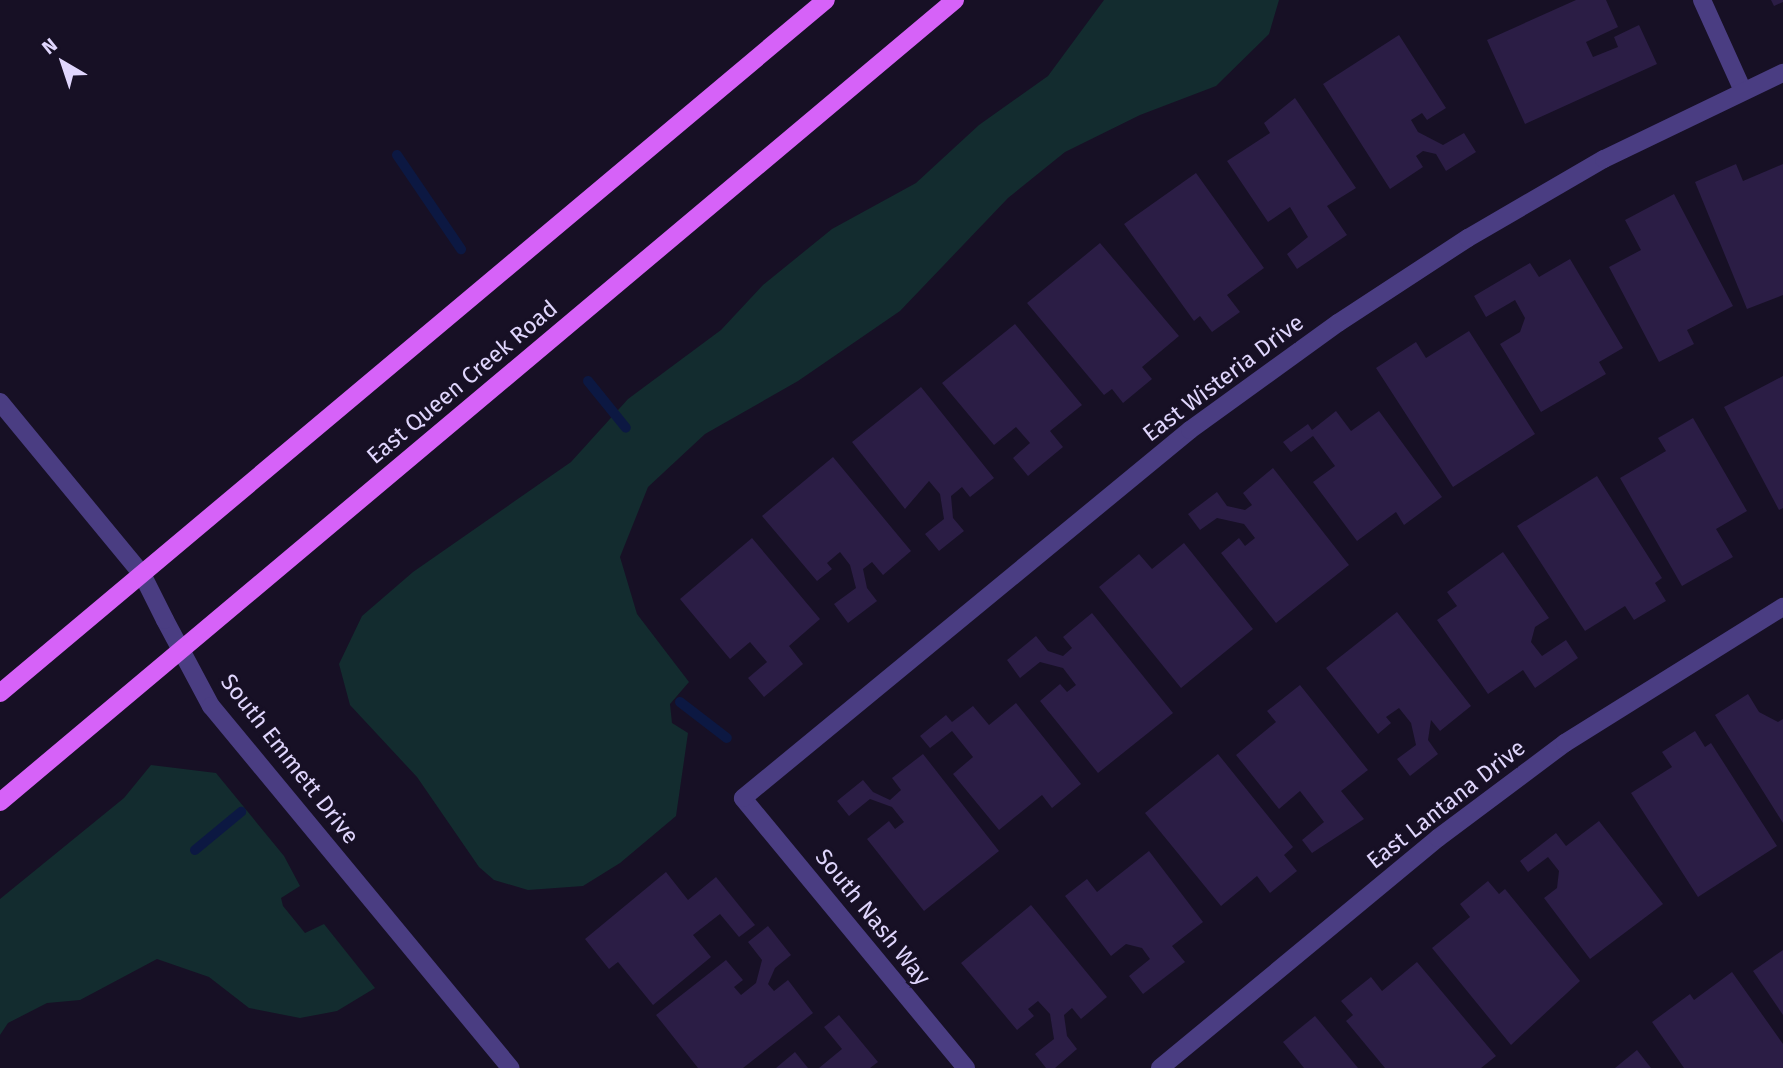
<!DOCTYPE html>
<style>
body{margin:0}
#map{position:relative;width:1783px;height:1068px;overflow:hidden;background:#171025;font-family:"Fira Sans",sans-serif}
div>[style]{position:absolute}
.green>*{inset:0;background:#132c2f}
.stream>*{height:10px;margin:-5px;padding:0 5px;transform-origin:5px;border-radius:5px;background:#0c1842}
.building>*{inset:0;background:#2b1d45}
.minor>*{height:18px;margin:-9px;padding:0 9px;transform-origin:9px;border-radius:9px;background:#4a3d82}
.tertiary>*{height:18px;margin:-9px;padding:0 9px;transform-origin:9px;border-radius:9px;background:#4a3d82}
.primary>*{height:18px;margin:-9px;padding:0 9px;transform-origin:9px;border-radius:9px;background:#d662f8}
span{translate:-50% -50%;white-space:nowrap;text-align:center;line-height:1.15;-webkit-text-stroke:6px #171025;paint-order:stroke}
.street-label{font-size:23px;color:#e0d6fd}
.north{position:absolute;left:28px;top:28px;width:70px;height:70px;-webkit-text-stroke:5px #171025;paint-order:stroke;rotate:321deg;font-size:19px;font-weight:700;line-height:28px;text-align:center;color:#e0d6fd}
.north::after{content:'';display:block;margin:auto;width:24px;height:32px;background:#e0d6fd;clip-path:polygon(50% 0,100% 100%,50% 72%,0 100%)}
</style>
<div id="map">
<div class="green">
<i style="clip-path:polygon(1104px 0,1279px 0,1269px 34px,1216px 86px,1140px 115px,1065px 152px,1008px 198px,900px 311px,798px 381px,705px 434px,648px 487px,620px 557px,637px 614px,689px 682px,670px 704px,672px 723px,688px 733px,676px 816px,620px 863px,583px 886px,528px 890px,494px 880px,479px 867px,417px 777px,350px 705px,339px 664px,362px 616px,413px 572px,571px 462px,628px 399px,721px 330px,763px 285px,832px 229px,916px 183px,979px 125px,1048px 76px)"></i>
<i style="clip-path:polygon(151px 765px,216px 773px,284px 856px,300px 886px,281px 898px,283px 906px,305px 933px,324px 924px,375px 988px,337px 1011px,300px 1018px,249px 1008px,209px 977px,157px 959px,80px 1000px,47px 1003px,8px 1023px,0 1035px,0 899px,124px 798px)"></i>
</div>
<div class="stream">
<i style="left:397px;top:155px;width:114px;rotate:55.8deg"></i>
<i style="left:588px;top:381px;width:60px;rotate:51deg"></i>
<i style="left:680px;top:702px;width:59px;rotate:37.5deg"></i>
<i style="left:195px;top:850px;width:60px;rotate:-39.6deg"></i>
</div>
<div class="building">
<i style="clip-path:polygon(1576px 0,1606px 0,1618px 27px,1586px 42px,1593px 57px,1618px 47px,1614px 37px,1639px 25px,1657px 64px,1525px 124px,1487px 40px)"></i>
<i style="clip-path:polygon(1771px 0,1783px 0,1783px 2px,1774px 6px)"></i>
<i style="clip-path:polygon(1399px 35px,1446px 108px,1427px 120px,1422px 113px,1411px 120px,1418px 132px,1443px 145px,1464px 133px,1476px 152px,1446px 171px,1436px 154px,1423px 151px,1416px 156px,1423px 167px,1390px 189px,1323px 84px)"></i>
<i style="clip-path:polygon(1295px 98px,1356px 188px,1327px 206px,1347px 235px,1297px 269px,1287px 254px,1308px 237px,1290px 207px,1268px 222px,1227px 161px,1270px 133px,1264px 123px)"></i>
<i style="clip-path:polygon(1736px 164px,1743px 181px,1783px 164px,1783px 295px,1747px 309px,1695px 182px)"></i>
<i style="clip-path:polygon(1196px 173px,1264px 268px,1227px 295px,1240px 312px,1212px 332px,1200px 316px,1194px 321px,1124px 224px)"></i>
<i style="clip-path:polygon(1674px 194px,1733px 306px,1687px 330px,1694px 344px,1659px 362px,1609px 267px,1641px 250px,1625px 220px)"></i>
<i style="clip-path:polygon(1100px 243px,1179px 336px,1142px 367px,1152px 379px,1123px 403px,1112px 389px,1104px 395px,1027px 303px)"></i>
<i style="clip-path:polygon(1570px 259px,1623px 348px,1599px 362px,1606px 374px,1541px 412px,1500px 344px,1520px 332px,1525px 318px,1515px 300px,1486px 317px,1474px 296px,1530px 263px,1539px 277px)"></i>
<i style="clip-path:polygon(1015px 324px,1082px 405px,1050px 431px,1063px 447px,1028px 476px,1013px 458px,1030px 443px,1016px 427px,994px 445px,942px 383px)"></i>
<i style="clip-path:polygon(1469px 331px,1535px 434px,1453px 487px,1376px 368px,1416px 342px,1426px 358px)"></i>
<i style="clip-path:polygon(1783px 376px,1783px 508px,1779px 510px,1724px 407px)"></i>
<i style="clip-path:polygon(921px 387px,994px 478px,970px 497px,962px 487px,951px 496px,953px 518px,964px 531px,939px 551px,925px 534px,944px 519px,940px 494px,929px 481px,905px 509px,852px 442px)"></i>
<i style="clip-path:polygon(1336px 411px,1351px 431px,1379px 411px,1442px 497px,1404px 525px,1396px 512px,1357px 541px,1313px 482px,1335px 466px,1313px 436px,1291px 452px,1283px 442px,1308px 424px,1312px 430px)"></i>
<i style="clip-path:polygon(1693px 418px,1747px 511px,1716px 529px,1733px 557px,1682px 586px,1620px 478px,1666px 451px,1658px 438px)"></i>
<i style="clip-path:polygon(833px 457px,911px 551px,883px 575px,872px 562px,863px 569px,867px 588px,877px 601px,848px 623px,834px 604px,856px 588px,850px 565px,840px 552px,827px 563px,832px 569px,817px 581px,762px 516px)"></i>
<i style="clip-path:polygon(1273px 468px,1349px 565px,1276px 623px,1221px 553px,1239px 538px,1245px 546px,1255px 538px,1244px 524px,1217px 518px,1200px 530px,1188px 514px,1217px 492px,1227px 506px,1245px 510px,1252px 505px,1243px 493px)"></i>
<i style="clip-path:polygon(1597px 476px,1662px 578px,1655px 583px,1666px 601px,1634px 620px,1625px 606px,1585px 631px,1517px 526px)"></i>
<i style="clip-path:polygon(752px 538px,820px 619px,789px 646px,803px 664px,764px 697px,748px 678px,767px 662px,750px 642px,730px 659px,680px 599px)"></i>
<i style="clip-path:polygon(1184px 543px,1253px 629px,1181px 688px,1099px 587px,1139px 554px,1152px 569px)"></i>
<i style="clip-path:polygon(1503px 552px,1549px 618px,1535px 627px,1531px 642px,1542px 656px,1566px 640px,1578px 658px,1535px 688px,1523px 670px,1488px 694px,1437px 620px,1457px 606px,1447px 592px)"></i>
<i style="clip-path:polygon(1397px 612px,1471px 706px,1440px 731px,1431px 720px,1428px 740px,1438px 754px,1410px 776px,1397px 759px,1416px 745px,1411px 723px,1399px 708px,1386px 717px,1391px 723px,1378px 734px,1326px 668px)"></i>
<i style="clip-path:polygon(1092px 613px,1173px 713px,1098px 773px,1040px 701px,1060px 684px,1067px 692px,1076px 685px,1063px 668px,1040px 662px,1020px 678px,1007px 660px,1036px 636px,1048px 651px,1063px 656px,1072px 648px,1063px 637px)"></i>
<i style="clip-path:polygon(1300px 685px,1368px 770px,1341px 791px,1364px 819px,1312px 853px,1302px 840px,1324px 822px,1300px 791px,1279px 809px,1236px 755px,1276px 722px,1267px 711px)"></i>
<i style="clip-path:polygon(1748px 694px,1759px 712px,1778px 722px,1783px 719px,1783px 823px,1715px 715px)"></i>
<i style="clip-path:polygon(1016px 703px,1081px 784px,1052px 808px,1042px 795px,999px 830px,953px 774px,973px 757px,952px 731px,930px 748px,920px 736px,946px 715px,952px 722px,973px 706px,989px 725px)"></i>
<i style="clip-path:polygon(1695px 731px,1705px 747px,1711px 743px,1777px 846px,1698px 897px,1631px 793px,1672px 767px,1662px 752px)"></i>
<i style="clip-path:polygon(923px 754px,999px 851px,924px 911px,867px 839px,889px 821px,895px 829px,904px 822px,892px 807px,870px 799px,849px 816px,837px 801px,863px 780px,873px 792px,890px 800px,901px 790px,892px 778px)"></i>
<i style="clip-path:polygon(1218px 754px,1293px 847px,1284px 855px,1297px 871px,1270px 893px,1257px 876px,1221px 906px,1145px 813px)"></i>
<i style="clip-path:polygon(1599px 821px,1663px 904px,1590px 959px,1544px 898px,1557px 888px,1559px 871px,1548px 857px,1528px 872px,1520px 861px,1556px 833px,1566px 846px)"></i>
<i style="clip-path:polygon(1149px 851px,1203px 922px,1172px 946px,1185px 962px,1143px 994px,1129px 976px,1150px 959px,1142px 948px,1126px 944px,1111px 956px,1065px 896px,1087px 879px,1097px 892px)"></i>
<i style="clip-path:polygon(666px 872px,688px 900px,716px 877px,755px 925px,739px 937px,720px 914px,693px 935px,711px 957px,653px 1005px,618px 962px,609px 969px,585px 939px)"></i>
<i style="clip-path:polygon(1488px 881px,1499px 894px,1505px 889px,1580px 981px,1511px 1045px,1432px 948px,1470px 917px,1460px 904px)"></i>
<i style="clip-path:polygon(1031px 905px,1107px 997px,1081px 1019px,1072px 1008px,1064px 1015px,1067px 1036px,1077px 1049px,1055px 1068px,1046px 1068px,1035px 1054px,1054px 1039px,1050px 1014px,1038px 1001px,1028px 1009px,1034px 1016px,1017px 1030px,961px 963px)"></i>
<i style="clip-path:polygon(768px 926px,791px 955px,775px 968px,768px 984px,774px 991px,788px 980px,813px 1013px,743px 1068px,698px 1068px,656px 1015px,726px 960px,743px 980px,734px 987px,741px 995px,756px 983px,762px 960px,748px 942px)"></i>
<i style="clip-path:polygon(1783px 950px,1783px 1015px,1753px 971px)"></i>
<i style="clip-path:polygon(1417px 962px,1496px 1056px,1481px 1068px,1385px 1068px,1346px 1021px,1353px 1015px,1341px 1001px,1371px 977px,1382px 991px)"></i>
<i style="clip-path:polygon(1732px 972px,1783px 1044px,1783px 1068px,1684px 1068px,1652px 1022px,1690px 994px,1694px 1000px)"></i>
<i style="clip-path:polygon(839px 1015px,878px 1062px,870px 1068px,819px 1068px,842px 1049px,824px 1027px)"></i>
<i style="clip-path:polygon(1315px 1016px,1358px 1068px,1304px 1068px,1283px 1042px)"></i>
<i style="clip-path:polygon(1637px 1050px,1651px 1068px,1615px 1068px)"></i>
<i style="clip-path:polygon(795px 1052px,808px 1068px,776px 1068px)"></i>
</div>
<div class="minor">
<i style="left:1702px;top:0;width:100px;rotate:65.7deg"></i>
<i style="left:165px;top:620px;width:98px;rotate:61.9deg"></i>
<i style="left:211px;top:706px;width:470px;rotate:50.4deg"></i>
<i style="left:966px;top:1068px;width:350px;rotate:-129.6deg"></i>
<i style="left:743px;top:798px;width:579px;rotate:-39.46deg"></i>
<i style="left:1190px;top:430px;width:183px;rotate:-35.9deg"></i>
<i style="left:1338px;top:323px;width:155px;rotate:-33.2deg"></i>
<i style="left:1468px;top:238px;width:157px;rotate:-30.2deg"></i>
<i style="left:1604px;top:159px;width:199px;rotate:-25.7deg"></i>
<i style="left:1160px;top:1068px;width:361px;rotate:-39.6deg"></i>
<i style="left:1438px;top:838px;width:159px;rotate:-36.8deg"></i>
<i style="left:1565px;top:743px;width:257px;rotate:-32deg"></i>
</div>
<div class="tertiary">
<i style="left:0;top:402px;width:223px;rotate:50.5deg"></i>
<i style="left:142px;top:574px;width:51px;rotate:63.4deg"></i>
</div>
<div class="primary">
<i style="left:0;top:693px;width:1078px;rotate:-40deg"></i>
<i style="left:0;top:802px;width:1247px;rotate:-40.02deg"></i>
</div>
<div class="street-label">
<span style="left:1223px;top:378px;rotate:-37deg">East Wisteria Drive</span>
<span style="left:462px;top:382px;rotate:-40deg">East Queen Creek Road</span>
<span style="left:290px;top:759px;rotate:52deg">South Emmett Drive</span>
<span style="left:1446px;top:804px;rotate:-38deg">East Lantana Drive</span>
<span style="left:873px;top:917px;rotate:51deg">South Nash Way</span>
</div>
<div class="north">N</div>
</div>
